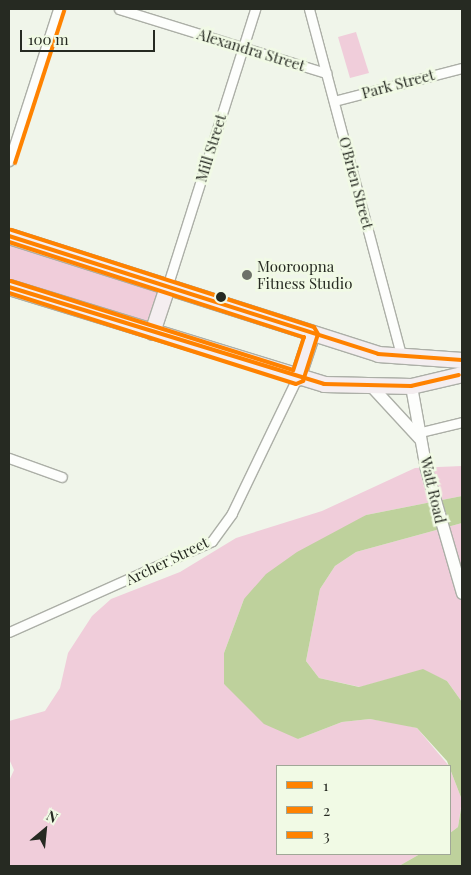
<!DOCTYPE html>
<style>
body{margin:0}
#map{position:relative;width:471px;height:875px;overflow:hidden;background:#f0f5ea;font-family:"Playfair Display",serif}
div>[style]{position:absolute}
.green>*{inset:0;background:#f0cdda}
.water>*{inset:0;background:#bed19c}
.roads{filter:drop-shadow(1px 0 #acafa7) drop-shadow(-1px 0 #acafa7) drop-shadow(0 1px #acafa7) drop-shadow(0 -1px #acafa7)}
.minor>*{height:9px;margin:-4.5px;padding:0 4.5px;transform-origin:4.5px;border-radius:4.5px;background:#fdfefc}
.tertiary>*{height:11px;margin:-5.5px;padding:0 5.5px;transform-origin:5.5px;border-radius:5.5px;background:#fdfefc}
.trunk>*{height:15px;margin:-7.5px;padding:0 7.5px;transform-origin:7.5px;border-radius:7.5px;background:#f4eef0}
.bus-1>*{height:4px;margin:-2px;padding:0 2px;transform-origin:2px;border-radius:2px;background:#ff8200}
.bus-2>*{height:4px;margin:-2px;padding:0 2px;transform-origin:2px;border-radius:2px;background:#ff8200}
.bus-3>*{height:4px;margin:-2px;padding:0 2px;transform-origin:2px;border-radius:2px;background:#ff8200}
.dots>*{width:14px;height:14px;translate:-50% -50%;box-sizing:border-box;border:2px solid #f1fae5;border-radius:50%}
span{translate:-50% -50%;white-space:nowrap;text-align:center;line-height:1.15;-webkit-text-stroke:5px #f1fae5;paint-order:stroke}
.street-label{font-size:15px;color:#262a22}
.poi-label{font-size:15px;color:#262a22}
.left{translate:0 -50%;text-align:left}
.frame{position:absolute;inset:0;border:10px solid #262a22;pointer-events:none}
.legend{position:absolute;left:276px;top:765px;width:175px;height:90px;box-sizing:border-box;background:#f1fae5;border:1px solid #a0a797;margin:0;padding:6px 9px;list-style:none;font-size:15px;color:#262a22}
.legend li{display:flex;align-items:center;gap:10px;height:25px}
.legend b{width:25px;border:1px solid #a0a797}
.north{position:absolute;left:20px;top:805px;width:50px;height:50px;-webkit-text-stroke:4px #f1fae5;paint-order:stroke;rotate:28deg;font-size:14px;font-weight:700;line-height:20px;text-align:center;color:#262a22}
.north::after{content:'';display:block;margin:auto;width:18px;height:22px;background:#262a22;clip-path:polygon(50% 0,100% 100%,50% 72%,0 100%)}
.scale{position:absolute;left:20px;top:30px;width:135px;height:22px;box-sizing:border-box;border:2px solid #262a22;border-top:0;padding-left:6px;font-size:15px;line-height:18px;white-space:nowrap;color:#262a22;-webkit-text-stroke:4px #f1fae5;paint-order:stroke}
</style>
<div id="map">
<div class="green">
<i style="clip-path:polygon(356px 32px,369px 73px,350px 78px,338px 37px)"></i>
<i style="clip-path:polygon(9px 244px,158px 291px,147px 321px,9px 279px)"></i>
<i style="clip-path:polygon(462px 466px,462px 496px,366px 515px,244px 599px,224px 653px,224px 684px,298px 739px,342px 722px,370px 719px,401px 724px,417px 728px,449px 766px,277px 766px,277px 854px,420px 854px,399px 866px,9px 866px,9px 781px,14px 770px,9px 759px,9px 721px,45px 711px,60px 688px,68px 653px,92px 616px,111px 599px,180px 572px,236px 538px,322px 511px,415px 468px)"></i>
<i style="clip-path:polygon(462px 523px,462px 702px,447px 681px,423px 670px,360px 687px,319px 678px,306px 661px,320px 589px,335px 566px,356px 552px)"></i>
<i style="clip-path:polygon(450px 769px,462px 800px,458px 827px,450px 833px)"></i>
</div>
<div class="water">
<i style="clip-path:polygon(462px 496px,462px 523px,356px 552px,335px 566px,320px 589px,306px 661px,319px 678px,359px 687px,423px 669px,447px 681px,462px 702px,462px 800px,447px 761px,417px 728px,370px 719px,342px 722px,298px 739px,264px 724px,224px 684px,224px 653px,244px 599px,266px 574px,297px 552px,366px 515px)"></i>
<i style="clip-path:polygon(462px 802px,462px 866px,399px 866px,420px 854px,450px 854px,450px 833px,458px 827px)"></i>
</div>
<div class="roads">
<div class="minor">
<i style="left:119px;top:9px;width:217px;rotate:17.2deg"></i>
<i style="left:309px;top:9px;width:361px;rotate:75.1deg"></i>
<i style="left:334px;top:101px;width:132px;rotate:-14.5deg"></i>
<i style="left:9px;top:161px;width:160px;rotate:-72.1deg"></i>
<i style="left:167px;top:287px;width:292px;rotate:-72.4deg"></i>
<i style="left:421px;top:432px;width:42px;rotate:-13.7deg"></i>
<i style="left:9px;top:458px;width:56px;rotate:19.7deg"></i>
<i style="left:9px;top:632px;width:222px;rotate:-24.1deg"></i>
<i style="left:212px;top:541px;width:34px;rotate:-54deg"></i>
<i style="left:232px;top:513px;width:150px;rotate:-64.3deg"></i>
</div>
<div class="tertiary">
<i style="left:411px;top:386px;width:84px;rotate:79.8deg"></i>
<i style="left:426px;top:469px;width:129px;rotate:73.8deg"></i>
<i style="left:373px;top:388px;width:69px;rotate:47.3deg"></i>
</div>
<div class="trunk">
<i style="left:9px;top:236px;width:387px;rotate:17.7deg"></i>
<i style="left:378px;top:354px;width:84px;rotate:4.1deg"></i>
<i style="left:9px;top:287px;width:330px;rotate:17.1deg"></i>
<i style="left:324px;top:384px;width:87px;rotate:1.3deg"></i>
<i style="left:411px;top:386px;width:52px;rotate:-13.2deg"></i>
<i style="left:152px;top:332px;width:47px;rotate:-71.6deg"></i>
<i style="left:297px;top:378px;width:47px;rotate:-71.6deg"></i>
</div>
</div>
<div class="bus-1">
<i style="left:9px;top:236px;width:387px;rotate:17.7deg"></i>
<i style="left:378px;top:354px;width:84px;rotate:4.1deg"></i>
<i style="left:9px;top:287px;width:330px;rotate:17.1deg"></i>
<i style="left:324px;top:384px;width:87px;rotate:1.3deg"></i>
<i style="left:411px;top:386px;width:49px;rotate:-12.9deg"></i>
</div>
<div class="bus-2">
<i style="left:15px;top:163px;width:160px;rotate:-72.1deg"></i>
<i style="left:9px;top:242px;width:310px;rotate:17.9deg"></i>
<i style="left:304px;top:337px;width:35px;rotate:108deg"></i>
<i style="left:293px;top:370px;width:296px;rotate:-162.5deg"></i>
</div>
<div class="bus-3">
<i style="left:9px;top:293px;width:301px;rotate:17.6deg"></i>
<i style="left:296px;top:384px;width:8px;rotate:-23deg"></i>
<i style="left:303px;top:381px;width:49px;rotate:-72.3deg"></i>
<i style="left:318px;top:334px;width:8px;rotate:-120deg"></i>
<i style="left:314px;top:327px;width:318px;rotate:-162.2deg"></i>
</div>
<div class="dots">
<i style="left:247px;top:275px;background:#6d7168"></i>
<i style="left:221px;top:297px;background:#262a22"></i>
</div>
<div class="street-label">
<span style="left:251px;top:50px;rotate:17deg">Alexandra Street</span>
<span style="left:398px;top:84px;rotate:-15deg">Park Street</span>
<span style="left:211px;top:148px;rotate:-73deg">Mill Street</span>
<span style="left:356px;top:183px;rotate:75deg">O'Brien Street</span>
<span style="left:433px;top:490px;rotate:77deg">Watt Road</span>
<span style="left:167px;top:561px;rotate:-26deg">Archer Street</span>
</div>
<div class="poi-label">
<span class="left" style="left:257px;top:275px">Mooroopna<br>Fitness Studio</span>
</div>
<div class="frame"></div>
<ul class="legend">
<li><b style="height:6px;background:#ff8200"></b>1</li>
<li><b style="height:6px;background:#ff8200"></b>2</li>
<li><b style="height:6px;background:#ff8200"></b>3</li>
</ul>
<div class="north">N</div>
<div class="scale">100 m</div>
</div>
